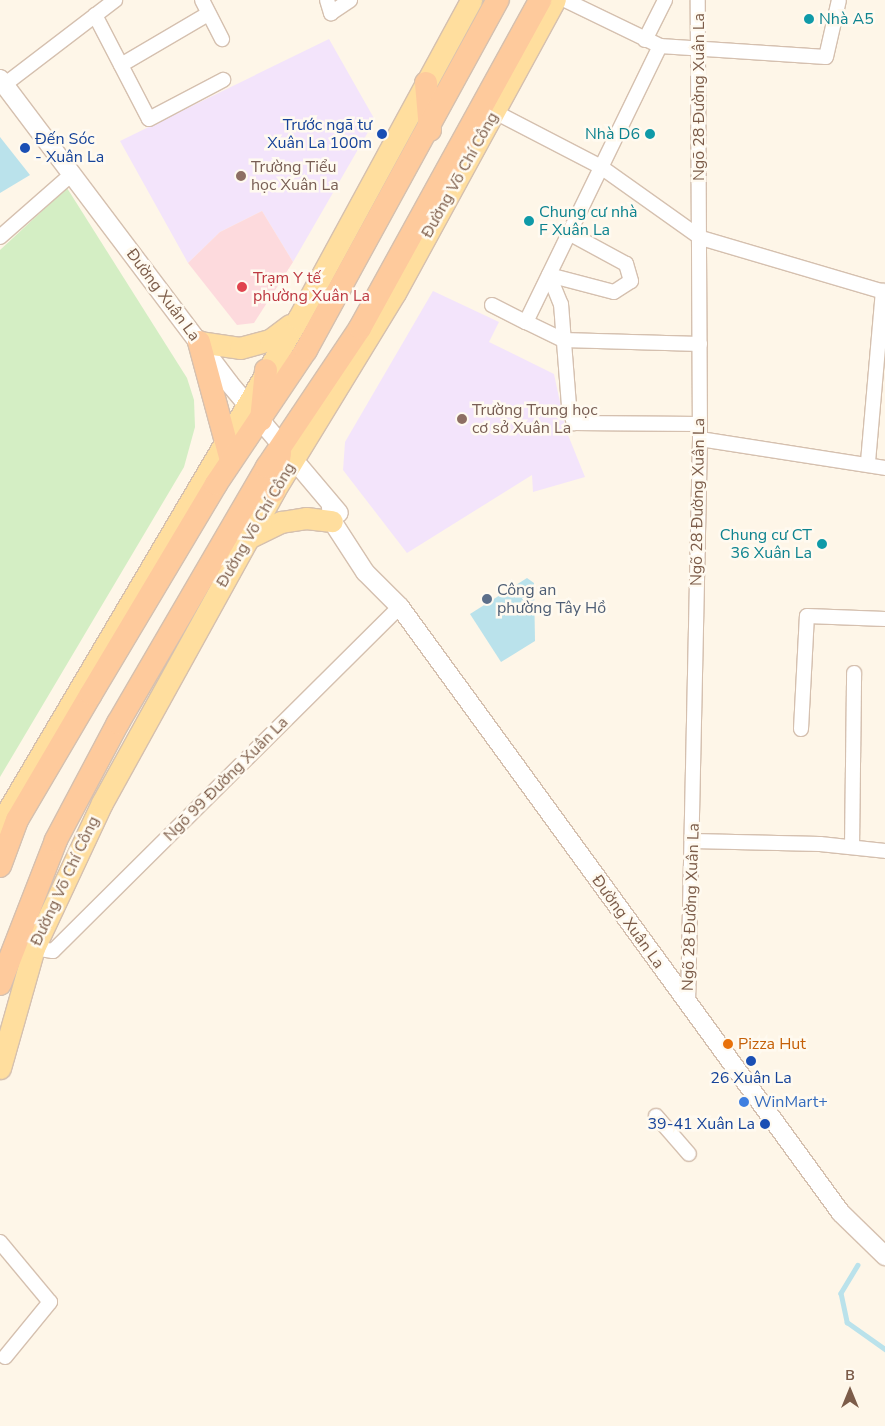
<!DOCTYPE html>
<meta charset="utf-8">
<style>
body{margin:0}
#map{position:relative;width:885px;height:1426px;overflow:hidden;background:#fef6e8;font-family:"Nunito Sans",sans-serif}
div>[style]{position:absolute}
.education>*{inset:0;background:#f3e4fb}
.medical>*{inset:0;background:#fddadd}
.green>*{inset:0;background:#d4eec4}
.water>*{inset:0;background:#bae2eb}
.stream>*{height:4.5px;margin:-2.25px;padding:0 2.25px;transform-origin:2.25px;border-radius:2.25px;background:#bae2eb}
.roads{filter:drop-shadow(1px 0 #d5c0af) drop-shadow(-1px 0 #d5c0af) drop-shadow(0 1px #d5c0af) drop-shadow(0 -1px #d5c0af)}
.minor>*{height:14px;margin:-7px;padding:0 7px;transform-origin:7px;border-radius:7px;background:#fff}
.tertiary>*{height:18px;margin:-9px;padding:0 9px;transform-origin:9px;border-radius:9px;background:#fff}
.primary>*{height:21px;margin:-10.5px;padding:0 10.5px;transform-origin:10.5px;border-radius:10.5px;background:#ffde9e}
.trunk>*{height:22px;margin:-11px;padding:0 11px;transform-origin:11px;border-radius:11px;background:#feca9c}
.dots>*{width:14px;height:14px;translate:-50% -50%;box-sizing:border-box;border:2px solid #fffaf0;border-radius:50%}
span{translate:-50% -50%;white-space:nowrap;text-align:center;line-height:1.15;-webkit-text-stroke:5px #fffaf0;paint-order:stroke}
.culture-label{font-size:16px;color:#0d838f}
.left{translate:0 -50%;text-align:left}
.right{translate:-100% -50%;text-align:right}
.street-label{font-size:16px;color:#7c5c49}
.transit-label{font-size:16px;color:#164399}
.education-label{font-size:16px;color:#785e54}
.health-label{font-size:16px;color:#be3a42}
.service-label{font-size:16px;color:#4e5e75}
.food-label{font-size:16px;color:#c56008}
.shop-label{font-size:16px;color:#366cbe}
.north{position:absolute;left:825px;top:1366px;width:50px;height:50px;-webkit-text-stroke:4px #fffaf0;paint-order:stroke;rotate:0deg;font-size:14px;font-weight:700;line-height:20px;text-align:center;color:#7c5c49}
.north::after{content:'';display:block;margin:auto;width:18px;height:22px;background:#7c5c49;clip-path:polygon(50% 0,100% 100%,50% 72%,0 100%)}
</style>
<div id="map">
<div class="education">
<i style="clip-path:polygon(329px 39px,375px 120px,293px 262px,262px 211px,220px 232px,188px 263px,120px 141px)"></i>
<i style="clip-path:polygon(433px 291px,499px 322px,489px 342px,554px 374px,566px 430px,585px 477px,533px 492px,532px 475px,407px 553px,343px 470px,345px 442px)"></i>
</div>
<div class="medical">
<i style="clip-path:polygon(262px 211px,293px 262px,254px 323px,237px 325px,188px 263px,220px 232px)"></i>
</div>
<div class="green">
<i style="clip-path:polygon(67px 188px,187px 378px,194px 400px,195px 427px,184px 467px,0 777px,0 250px)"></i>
</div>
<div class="water">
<i style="clip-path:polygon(0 137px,30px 175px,0 193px)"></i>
<i style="clip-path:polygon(527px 578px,534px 583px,535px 641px,501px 662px,470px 614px)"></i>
</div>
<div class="stream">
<i style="left:858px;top:1265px;width:33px;rotate:121deg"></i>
<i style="left:841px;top:1293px;width:30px;rotate:78deg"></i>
<i style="left:847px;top:1322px;width:47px;rotate:35.4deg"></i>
</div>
<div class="roads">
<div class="minor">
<i style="left:202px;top:0;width:44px;rotate:62.9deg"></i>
<i style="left:327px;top:0;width:14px;rotate:73deg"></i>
<i style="left:331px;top:13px;width:23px;rotate:-34deg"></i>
<i style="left:565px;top:0;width:106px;rotate:25.8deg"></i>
<i style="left:660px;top:46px;width:166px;rotate:3.8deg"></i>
<i style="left:826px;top:57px;width:58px;rotate:-77.2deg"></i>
<i style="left:95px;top:15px;width:117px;rotate:62.6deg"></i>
<i style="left:149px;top:119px;width:84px;rotate:-27.8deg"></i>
<i style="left:645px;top:40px;width:45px;rotate:-63.4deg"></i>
<i style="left:660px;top:46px;width:307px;rotate:115.9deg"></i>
<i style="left:526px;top:322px;width:41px;rotate:25.9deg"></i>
<i style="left:563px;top:340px;width:137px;rotate:1.7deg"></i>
<i style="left:121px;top:65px;width:101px;rotate:-30.4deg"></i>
<i style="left:4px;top:85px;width:140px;rotate:-37.4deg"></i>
<i style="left:495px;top:112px;width:119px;rotate:27.4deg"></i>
<i style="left:601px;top:167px;width:123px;rotate:35.4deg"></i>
<i style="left:701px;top:238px;width:192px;rotate:16.4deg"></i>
<i style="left:0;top:237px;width:97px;rotate:-41.2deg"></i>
<i style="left:549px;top:275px;width:31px;rotate:68deg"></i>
<i style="left:561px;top:304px;width:102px;rotate:85.5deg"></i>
<i style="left:569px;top:406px;width:18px;rotate:74deg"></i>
<i style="left:574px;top:423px;width:126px;rotate:0.5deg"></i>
<i style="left:549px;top:275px;width:67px;rotate:14.7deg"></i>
<i style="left:614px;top:292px;width:20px;rotate:-33deg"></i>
<i style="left:631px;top:281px;width:18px;rotate:-106deg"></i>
<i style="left:626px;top:264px;width:65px;rotate:-151.5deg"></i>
<i style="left:492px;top:305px;width:38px;rotate:27deg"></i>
<i style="left:700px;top:439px;width:187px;rotate:8.9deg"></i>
<i style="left:868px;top:462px;width:172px;rotate:-85deg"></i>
<i style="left:801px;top:729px;width:113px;rotate:-87deg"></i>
<i style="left:807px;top:616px;width:78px;rotate:2.2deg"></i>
<i style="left:693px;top:841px;width:127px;rotate:1.4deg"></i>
<i style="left:820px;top:844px;width:65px;rotate:6.1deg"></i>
<i style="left:852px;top:847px;width:174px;rotate:-89.3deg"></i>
<i style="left:34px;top:948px;width:19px;rotate:9deg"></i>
<i style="left:53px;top:951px;width:489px;rotate:-44.8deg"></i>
<i style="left:688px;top:1003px;width:564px;rotate:-88.78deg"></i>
<i style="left:700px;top:439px;width:439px;rotate:-90.3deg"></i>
<i style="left:656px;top:1116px;width:50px;rotate:49deg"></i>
<i style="left:0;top:1242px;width:78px;rotate:50.2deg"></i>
<i style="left:50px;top:1302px;width:71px;rotate:129.3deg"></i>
</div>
<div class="tertiary">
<i style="left:0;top:79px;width:381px;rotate:53deg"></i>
<i style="left:229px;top:383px;width:170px;rotate:49.8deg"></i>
<i style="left:331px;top:507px;width:14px;rotate:86deg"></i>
<i style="left:332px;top:521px;width:61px;rotate:57.1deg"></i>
<i style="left:365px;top:572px;width:49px;rotate:45deg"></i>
<i style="left:400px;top:607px;width:749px;rotate:53.96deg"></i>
<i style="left:841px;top:1213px;width:62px;rotate:44.3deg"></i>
</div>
<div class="primary">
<i style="left:199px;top:342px;width:41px;rotate:8.3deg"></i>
<i style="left:240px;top:348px;width:31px;rotate:-15deg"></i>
<i style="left:270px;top:340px;width:25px;rotate:-37deg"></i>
<i style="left:248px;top:538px;width:37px;rotate:-26deg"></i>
<i style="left:281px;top:522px;width:25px;rotate:-9deg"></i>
<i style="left:306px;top:518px;width:26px;rotate:7deg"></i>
<i style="left:0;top:824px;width:586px;rotate:-59.46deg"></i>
<i style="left:298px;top:319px;width:363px;rotate:-61.5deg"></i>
<i style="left:0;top:1068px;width:125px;rotate:-74.2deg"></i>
<i style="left:34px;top:948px;width:160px;rotate:-64.9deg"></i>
<i style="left:102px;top:803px;width:356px;rotate:-61.1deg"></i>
<i style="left:274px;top:491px;width:232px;rotate:-58.6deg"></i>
<i style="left:395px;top:293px;width:334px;rotate:-61.4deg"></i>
</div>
<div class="trunk">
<i style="left:426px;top:83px;width:47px;rotate:85.1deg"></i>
<i style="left:199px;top:342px;width:123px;rotate:74.9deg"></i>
<i style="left:261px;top:420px;width:50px;rotate:-84.3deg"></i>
<i style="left:274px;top:491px;width:38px;rotate:-81deg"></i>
<i style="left:0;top:866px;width:49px;rotate:-69.7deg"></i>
<i style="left:17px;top:820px;width:146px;rotate:-59.6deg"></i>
<i style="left:91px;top:694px;width:244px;rotate:-59.2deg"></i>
<i style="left:216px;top:484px;width:161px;rotate:-56.1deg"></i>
<i style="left:306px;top:350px;width:399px;rotate:-61.3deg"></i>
<i style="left:0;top:984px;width:155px;rotate:-68.7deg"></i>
<i style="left:56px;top:840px;width:132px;rotate:-62.1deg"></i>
<i style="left:118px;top:723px;width:296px;rotate:-59.8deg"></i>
<i style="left:267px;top:467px;width:167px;rotate:-56.2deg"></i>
<i style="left:360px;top:328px;width:374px;rotate:-61.2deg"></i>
</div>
</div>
<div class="dots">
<i style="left:809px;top:19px;background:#0f9aa8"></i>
<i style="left:382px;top:134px;background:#1a4fb4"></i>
<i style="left:650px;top:134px;background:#0f9aa8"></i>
<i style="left:25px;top:148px;background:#1a4fb4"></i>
<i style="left:241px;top:176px;background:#8d6e63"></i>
<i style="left:529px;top:221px;background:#0f9aa8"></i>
<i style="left:242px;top:287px;background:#e0444e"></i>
<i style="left:462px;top:419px;background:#8d6e63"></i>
<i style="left:822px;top:544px;background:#0f9aa8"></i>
<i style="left:487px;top:599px;background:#5c6f8a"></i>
<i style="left:728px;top:1044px;background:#e8710a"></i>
<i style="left:751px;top:1061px;background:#1a4fb4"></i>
<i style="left:744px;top:1102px;background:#3f7fe0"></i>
<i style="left:765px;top:1124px;background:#1a4fb4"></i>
</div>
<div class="culture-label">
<span class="left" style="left:819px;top:19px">Nhà A5</span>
<span class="right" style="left:640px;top:134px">Nhà D6</span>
<span class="left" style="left:539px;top:221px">Chung cư nhà<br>F Xuân La</span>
<span class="right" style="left:812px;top:544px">Chung cư CT<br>36 Xuân La</span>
</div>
<div class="street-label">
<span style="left:699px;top:97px;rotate:-90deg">Ngõ 28 Đường Xuân La</span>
<span style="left:460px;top:175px;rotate:-61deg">Đường Võ Chí Công</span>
<span style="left:163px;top:295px;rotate:53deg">Đường Xuân La</span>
<span style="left:698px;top:502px;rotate:-89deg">Ngõ 28 Đường Xuân La</span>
<span style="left:256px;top:525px;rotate:-60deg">Đường Võ Chí Công</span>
<span style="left:226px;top:779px;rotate:-45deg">Ngõ 99 Đường Xuân La</span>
<span style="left:65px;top:881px;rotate:-65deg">Đường Võ Chí Công</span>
<span style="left:691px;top:907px;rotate:-88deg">Ngõ 28 Đường Xuân La</span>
<span style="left:628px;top:922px;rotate:54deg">Đường Xuân La</span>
</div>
<div class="transit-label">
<span class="right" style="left:372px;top:134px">Trước ngã tư<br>Xuân La 100m</span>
<span class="left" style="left:35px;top:148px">Đến Sóc<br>- Xuân La</span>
<span style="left:751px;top:1078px">26 Xuân La</span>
<span class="right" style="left:755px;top:1124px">39-41 Xuân La</span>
</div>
<div class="education-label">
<span class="left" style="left:251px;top:176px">Trường Tiểu<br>học Xuân La</span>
<span class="left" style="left:472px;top:419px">Trường Trung học<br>cơ sở Xuân La</span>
</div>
<div class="health-label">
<span class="left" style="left:253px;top:287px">Trạm Y tế<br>phường Xuân La</span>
</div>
<div class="service-label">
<span class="left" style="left:497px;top:599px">Công an<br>phường Tây Hồ</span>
</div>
<div class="food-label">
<span class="left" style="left:738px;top:1044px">Pizza Hut</span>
</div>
<div class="shop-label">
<span class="left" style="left:754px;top:1102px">WinMart+</span>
</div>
<div class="north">B</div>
</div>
